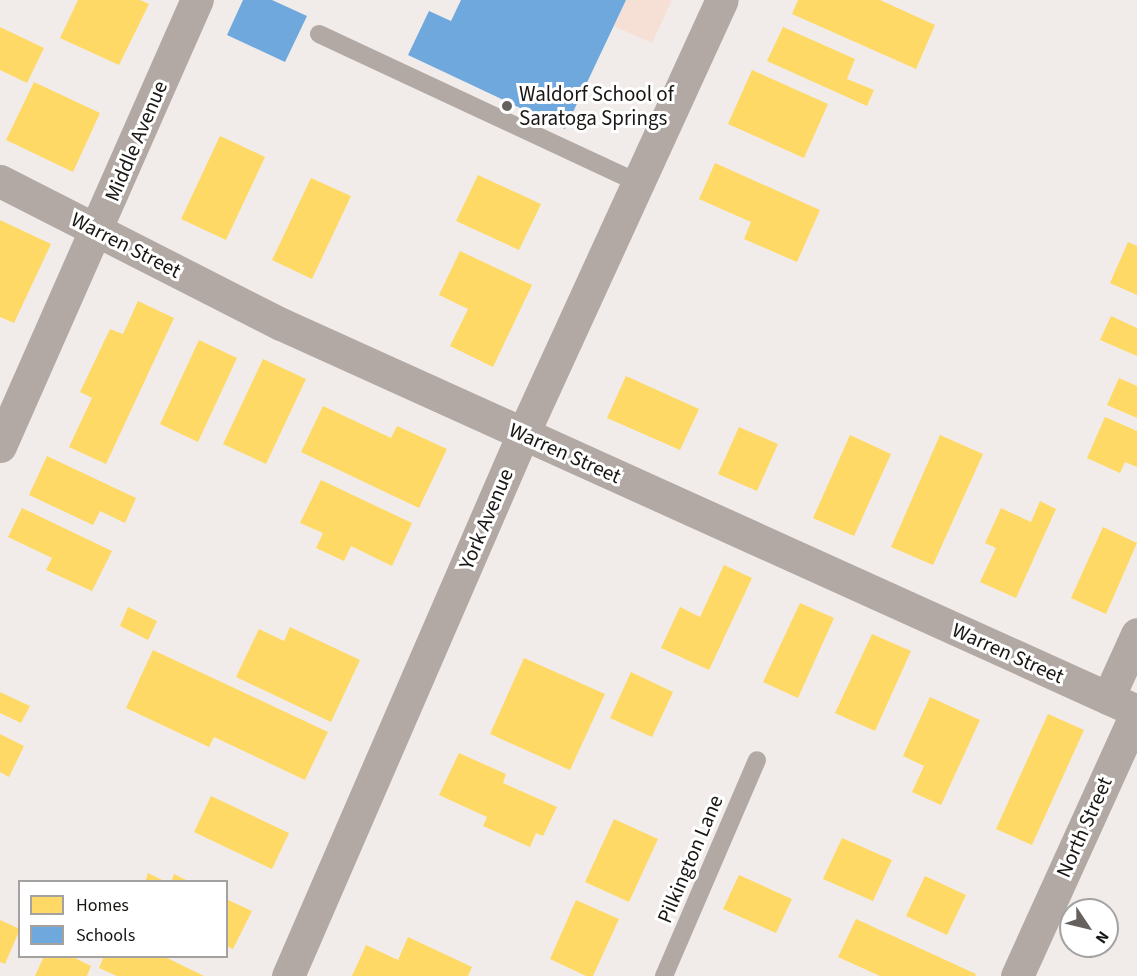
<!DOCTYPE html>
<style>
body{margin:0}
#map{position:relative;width:1137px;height:976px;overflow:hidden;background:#f1ecea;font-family:"Source Sans 3",sans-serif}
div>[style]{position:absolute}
.green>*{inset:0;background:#f6dfd4}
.homes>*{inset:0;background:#ffd966}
.schools>*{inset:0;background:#6fa8dc}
.service>*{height:18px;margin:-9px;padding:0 9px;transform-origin:9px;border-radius:9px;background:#b2a9a4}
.minor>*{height:33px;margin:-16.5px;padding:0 16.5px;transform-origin:16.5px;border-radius:16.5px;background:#b2a9a4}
.dots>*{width:16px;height:16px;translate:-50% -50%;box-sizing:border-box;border:3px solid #fff;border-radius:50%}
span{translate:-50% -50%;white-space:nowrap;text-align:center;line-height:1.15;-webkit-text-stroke:6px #fff;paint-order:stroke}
.poi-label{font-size:21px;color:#191614}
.left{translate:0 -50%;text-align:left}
.street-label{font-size:21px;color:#191614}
.legend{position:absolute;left:18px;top:880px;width:210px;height:78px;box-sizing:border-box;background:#fff;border:2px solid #a3a2a1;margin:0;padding:8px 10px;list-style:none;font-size:18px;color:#191614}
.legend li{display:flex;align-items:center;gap:12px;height:30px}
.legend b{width:30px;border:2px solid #a3a2a1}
.north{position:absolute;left:1059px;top:898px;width:60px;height:60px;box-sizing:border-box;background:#fff;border:2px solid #a3a2a1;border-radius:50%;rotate:125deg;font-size:16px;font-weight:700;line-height:24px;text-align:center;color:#191614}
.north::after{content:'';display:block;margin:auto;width:21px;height:27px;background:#65615f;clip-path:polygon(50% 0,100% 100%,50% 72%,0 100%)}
</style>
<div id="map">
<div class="green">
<i style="clip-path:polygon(626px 0,672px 0,652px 43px,614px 26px)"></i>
</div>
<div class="homes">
<i style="clip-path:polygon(78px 0,140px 0,149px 4px,119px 65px,60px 38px)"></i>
<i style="clip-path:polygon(798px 0,880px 0,935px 25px,916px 69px,792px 14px)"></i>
<i style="clip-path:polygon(0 27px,44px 48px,27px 83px,0 70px)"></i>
<i style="clip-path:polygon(783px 27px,855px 59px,847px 79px,874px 90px,867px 106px,767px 61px)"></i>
<i style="clip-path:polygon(752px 70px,828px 104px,804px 158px,728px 124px)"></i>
<i style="clip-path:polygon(34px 82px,100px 113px,73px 172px,6px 140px)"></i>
<i style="clip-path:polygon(220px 136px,265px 157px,226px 240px,181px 219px)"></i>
<i style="clip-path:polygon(715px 163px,820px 210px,797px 262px,744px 239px,751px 222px,699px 199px)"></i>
<i style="clip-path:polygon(478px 175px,541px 204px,519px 250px,456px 221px)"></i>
<i style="clip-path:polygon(311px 178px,351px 196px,312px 279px,272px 260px)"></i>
<i style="clip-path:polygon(0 220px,51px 244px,14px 323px,0 317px)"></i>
<i style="clip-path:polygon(1128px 242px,1137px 246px,1137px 295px,1110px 283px)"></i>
<i style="clip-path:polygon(460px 251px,532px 285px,493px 367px,450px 346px,468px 309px,439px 295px)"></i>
<i style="clip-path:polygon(138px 301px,174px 318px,106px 464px,69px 447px,92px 398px,80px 392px,110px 329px,123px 334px)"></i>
<i style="clip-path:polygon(1111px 316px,1137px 328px,1137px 356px,1100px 340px)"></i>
<i style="clip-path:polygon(199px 340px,237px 358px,198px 442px,160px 424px)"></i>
<i style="clip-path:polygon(263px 359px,306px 379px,266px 464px,223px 444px)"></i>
<i style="clip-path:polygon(626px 376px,699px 409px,680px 450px,607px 418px)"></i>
<i style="clip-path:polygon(1119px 378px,1137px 386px,1137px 418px,1107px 405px)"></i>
<i style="clip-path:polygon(323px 406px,391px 438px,397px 426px,447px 449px,419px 508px,301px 452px)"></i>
<i style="clip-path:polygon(1105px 417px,1137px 431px,1137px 467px,1125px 462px,1120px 473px,1087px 458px)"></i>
<i style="clip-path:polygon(739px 427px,778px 444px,757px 491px,718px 474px)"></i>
<i style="clip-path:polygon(850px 435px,891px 454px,854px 536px,813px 518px)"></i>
<i style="clip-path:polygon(940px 435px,983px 454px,933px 565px,891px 547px)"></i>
<i style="clip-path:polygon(47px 456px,136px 498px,125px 523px,100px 511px,93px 525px,29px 495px)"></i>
<i style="clip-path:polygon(321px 480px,412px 523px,392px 566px,351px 546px,344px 561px,316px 548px,323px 533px,300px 523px)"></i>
<i style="clip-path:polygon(1040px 501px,1056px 509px,1016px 598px,980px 582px,996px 548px,985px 543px,1001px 508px,1031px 522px)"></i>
<i style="clip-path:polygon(22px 508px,112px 551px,92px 591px,46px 570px,52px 558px,8px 537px)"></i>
<i style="clip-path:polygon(1103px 527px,1137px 543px,1106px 614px,1071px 598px)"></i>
<i style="clip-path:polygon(724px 565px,752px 578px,709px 670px,661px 648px,680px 607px,700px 617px)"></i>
<i style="clip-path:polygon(800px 603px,834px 618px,798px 698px,763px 682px)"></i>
<i style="clip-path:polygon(128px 607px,157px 621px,148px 640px,120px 626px)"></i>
<i style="clip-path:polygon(290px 627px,360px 660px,331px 722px,236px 677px,259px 629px,284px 641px)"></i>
<i style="clip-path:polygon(872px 634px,911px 651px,875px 731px,835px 713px)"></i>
<i style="clip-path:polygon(153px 650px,328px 732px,305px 780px,214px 737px,209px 747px,126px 708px)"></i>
<i style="clip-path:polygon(524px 658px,605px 694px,570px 770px,490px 734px)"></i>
<i style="clip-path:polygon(631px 672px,673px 692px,652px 737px,610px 718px)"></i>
<i style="clip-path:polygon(0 692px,30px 706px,21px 723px,0 713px)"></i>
<i style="clip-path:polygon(930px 697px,980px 720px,941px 805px,912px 792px,924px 766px,903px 756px)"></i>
<i style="clip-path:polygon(1048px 714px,1084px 730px,1032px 845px,996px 829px)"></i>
<i style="clip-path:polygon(0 734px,24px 746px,9px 777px,0 772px)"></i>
<i style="clip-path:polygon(459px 753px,506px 774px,503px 783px,557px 807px,543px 836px,536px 833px,530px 847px,483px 826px,487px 817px,439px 795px)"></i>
<i style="clip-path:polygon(211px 796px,289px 833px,272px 869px,194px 832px)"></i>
<i style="clip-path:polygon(614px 819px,658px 839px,629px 902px,585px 882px)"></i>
<i style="clip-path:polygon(842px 838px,892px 860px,873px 901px,823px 879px)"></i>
<i style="clip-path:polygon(148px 873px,166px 882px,145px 882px)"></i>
<i style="clip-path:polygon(174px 874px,190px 882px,171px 882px)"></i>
<i style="clip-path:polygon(739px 875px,792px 899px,776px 933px,723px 909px)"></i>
<i style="clip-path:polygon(925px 876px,966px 895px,947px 935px,906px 916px)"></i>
<i style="clip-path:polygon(226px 899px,252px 911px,233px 949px,226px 946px)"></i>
<i style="clip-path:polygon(576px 900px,619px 919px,593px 976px,586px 976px,550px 959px)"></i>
<i style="clip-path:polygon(856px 919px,976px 974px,975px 976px,880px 976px,838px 957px)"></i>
<i style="clip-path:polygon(0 920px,20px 929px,5px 964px,0 962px)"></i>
<i style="clip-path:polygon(408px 937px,472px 967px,468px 976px,352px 976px,366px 945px,398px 960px)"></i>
<i style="clip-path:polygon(44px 956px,71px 956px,91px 966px,87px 976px,35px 976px)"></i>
<i style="clip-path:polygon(104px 956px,163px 956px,204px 976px,117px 976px,99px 968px)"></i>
</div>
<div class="schools">
<i style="clip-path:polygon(243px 0,272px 0,307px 16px,285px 62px,227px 35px)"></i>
<i style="clip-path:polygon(461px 0,626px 0,565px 129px,408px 55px,429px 11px,451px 21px)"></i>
</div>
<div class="service">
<i style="left:319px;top:34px;width:352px;rotate:25deg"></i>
<i style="left:664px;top:976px;width:235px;rotate:-66.7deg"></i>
</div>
<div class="minor">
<i style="left:0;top:181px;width:315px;rotate:27deg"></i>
<i style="left:281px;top:324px;width:939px;rotate:24.33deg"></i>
<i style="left:0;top:446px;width:488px;rotate:-66.2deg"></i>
<i style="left:1108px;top:698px;width:70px;rotate:-65.6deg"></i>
<i style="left:288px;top:976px;width:591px;rotate:-66.56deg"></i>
<i style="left:523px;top:434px;width:477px;rotate:-65.4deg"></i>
<i style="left:1017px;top:976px;width:291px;rotate:-65.6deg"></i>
</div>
<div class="dots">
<i style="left:507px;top:106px;background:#65615f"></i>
</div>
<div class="poi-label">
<span class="left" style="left:519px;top:106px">Waldorf School of<br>Saratoga Springs</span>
</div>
<div class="street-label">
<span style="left:136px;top:141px;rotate:-67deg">Middle Avenue</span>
<span style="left:126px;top:245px;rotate:27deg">Warren Street</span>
<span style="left:565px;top:453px;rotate:24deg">Warren Street</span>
<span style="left:486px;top:519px;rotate:-67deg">York Avenue</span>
<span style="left:1008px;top:653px;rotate:24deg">Warren Street</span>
<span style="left:1084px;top:827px;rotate:-66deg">North Street</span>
<span style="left:690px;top:859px;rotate:-67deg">Pilkington Lane</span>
</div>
<ul class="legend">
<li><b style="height:16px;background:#ffd966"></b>Homes</li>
<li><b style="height:16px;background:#6fa8dc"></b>Schools</li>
</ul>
<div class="north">N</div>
</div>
